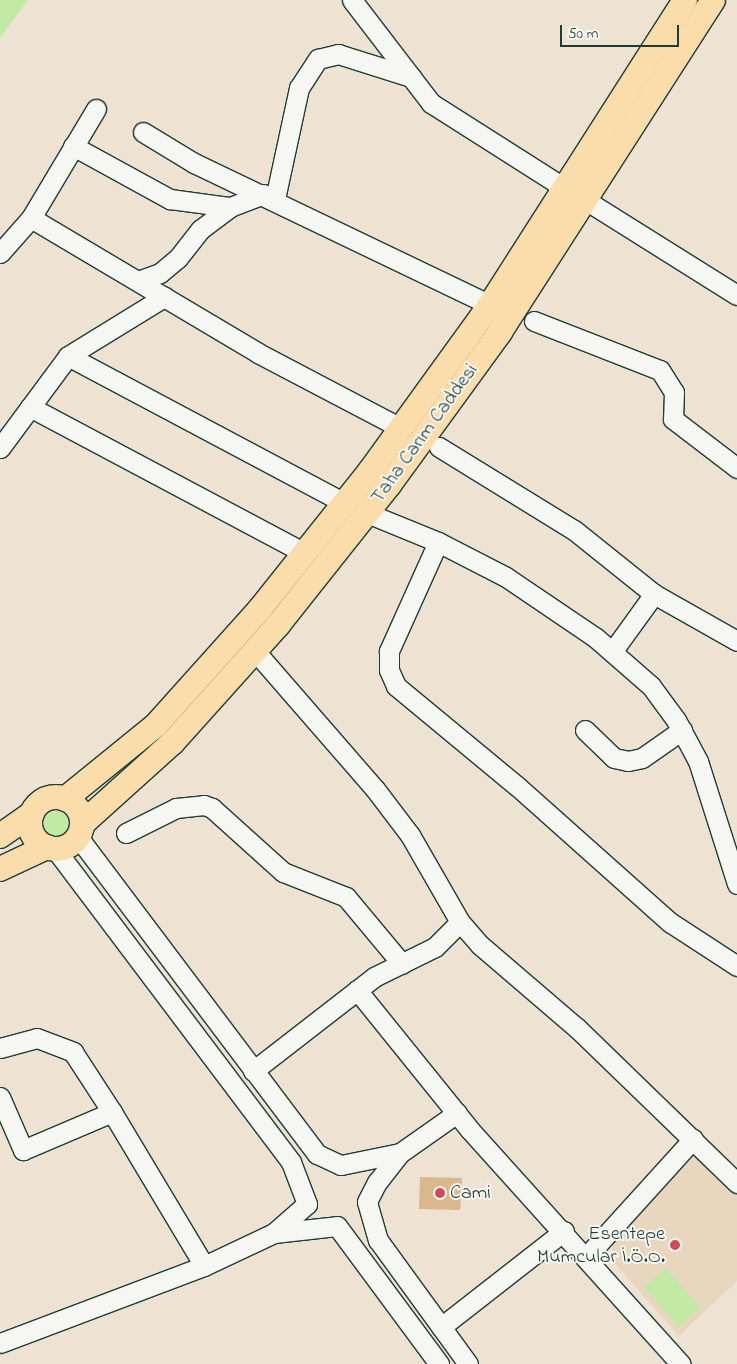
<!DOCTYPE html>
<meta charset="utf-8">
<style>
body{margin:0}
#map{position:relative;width:737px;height:1364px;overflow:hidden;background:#eee3d3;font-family:"Indie Flower",sans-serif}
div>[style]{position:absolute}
.built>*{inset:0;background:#e8d6be}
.green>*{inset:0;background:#c3eaa5}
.round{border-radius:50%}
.building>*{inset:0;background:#dab78c}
.roads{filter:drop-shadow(1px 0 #1f3d34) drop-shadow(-1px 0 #1f3d34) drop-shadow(0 1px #1f3d34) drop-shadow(0 -1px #1f3d34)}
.minor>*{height:19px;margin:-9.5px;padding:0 9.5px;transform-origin:9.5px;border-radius:9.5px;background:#f6f6f2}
.major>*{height:24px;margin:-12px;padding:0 12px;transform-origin:12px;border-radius:12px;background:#fbdcab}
.major>.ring{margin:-12px;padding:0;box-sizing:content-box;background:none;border:24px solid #fbdcab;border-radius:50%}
.dots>*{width:14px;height:14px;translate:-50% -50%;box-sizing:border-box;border:2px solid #f6f6f2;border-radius:50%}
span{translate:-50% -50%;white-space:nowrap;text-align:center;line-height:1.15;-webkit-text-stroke:4px #f6f6f2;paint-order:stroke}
.street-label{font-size:20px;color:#1f3d34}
.poi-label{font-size:20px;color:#1f3d34}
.left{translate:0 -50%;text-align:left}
.right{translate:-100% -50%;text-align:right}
.scale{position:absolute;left:560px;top:25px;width:119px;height:22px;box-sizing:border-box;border:2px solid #1f3d34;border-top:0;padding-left:6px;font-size:15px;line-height:18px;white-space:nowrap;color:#1f3d34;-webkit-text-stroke:4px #f6f6f2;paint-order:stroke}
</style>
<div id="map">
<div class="built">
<i style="clip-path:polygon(699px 1152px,737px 1197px,737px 1281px,679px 1336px,611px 1259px,615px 1232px)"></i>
</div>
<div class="green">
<i style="clip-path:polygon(0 0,28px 0,0 38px)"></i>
<i class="round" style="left:41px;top:808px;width:30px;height:30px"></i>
<i style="clip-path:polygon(666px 1268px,700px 1308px,678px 1327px,644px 1287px)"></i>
</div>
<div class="building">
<i style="clip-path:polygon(420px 1177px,462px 1178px,460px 1210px,419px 1209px)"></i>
</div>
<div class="roads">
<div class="minor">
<i style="left:352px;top:0;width:130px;rotate:52.5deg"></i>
<i style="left:431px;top:103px;width:160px;rotate:32.5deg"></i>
<i style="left:143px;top:132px;width:60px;rotate:31.3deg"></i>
<i style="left:194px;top:163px;width:328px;rotate:25.6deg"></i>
<i style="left:73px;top:146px;width:111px;rotate:28.7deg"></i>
<i style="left:170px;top:199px;width:61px;rotate:7.6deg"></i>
<i style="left:275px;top:199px;width:114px;rotate:-77.8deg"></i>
<i style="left:299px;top:88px;width:35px;rotate:-57deg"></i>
<i style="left:318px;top:59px;width:21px;rotate:-14deg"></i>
<i style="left:338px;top:54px;width:77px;rotate:17.5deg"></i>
<i style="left:587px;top:201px;width:177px;rotate:32.1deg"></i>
<i style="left:31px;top:218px;width:264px;rotate:30.7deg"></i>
<i style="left:258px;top:353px;width:161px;rotate:27.7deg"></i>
<i style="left:0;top:253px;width:47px;rotate:-48.5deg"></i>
<i style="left:31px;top:218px;width:127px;rotate:-59.2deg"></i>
<i style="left:138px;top:281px;width:23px;rotate:-20deg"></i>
<i style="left:160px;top:273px;width:23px;rotate:-40deg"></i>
<i style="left:178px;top:258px;width:37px;rotate:-52deg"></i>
<i style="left:201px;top:229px;width:36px;rotate:-37deg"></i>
<i style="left:230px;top:207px;width:36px;rotate:-21deg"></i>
<i style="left:534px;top:321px;width:135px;rotate:21.3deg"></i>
<i style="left:660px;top:370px;width:26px;rotate:58deg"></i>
<i style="left:674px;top:392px;width:27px;rotate:92deg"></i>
<i style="left:673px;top:419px;width:81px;rotate:37.4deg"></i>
<i style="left:68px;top:356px;width:314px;rotate:28deg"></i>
<i style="left:30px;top:407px;width:311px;rotate:28deg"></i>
<i style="left:439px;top:447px;width:158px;rotate:31.6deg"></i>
<i style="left:574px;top:530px;width:102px;rotate:38.7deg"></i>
<i style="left:0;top:448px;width:114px;rotate:-53.5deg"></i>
<i style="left:68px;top:356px;width:113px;rotate:-31.6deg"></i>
<i style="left:367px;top:513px;width:77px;rotate:22.2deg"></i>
<i style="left:438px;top:542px;width:76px;rotate:27.2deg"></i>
<i style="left:506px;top:577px;width:109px;rotate:34.1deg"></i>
<i style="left:596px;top:638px;width:73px;rotate:41.1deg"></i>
<i style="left:651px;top:686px;width:42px;rotate:53.7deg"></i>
<i style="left:676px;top:720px;width:47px;rotate:61.8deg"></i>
<i style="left:698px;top:761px;width:129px;rotate:72.4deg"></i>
<i style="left:438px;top:542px;width:120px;rotate:114.2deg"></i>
<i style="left:389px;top:651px;width:19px;rotate:90deg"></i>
<i style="left:389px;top:670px;width:17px;rotate:66deg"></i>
<i style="left:396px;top:686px;width:157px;rotate:39.6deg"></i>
<i style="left:517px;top:786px;width:206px;rotate:41.7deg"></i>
<i style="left:671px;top:923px;width:79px;rotate:33.1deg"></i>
<i style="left:255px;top:651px;width:183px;rotate:49deg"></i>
<i style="left:375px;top:789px;width:58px;rotate:52.7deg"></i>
<i style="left:410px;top:835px;width:100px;rotate:60.1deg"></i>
<i style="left:460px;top:922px;width:30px;rotate:49deg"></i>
<i style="left:480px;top:945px;width:128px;rotate:40.6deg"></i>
<i style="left:577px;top:1028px;width:223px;rotate:44.1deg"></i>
<i style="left:612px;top:652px;width:72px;rotate:-54.1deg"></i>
<i style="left:654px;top:594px;width:95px;rotate:29.5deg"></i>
<i style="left:585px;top:730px;width:40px;rotate:44deg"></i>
<i style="left:614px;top:758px;width:14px;rotate:12deg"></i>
<i style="left:628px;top:761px;width:14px;rotate:-12deg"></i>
<i style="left:642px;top:758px;width:49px;rotate:-35deg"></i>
<i style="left:126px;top:833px;width:56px;rotate:-26.6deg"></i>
<i style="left:176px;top:808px;width:28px;rotate:-6deg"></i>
<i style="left:204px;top:805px;width:9px;rotate:21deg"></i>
<i style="left:212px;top:808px;width:96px;rotate:42deg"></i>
<i style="left:283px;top:872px;width:68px;rotate:21.6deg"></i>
<i style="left:346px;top:897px;width:87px;rotate:50.1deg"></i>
<i style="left:78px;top:837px;width:397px;rotate:53deg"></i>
<i style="left:317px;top:1154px;width:26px;rotate:25deg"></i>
<i style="left:341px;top:1165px;width:60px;rotate:-11.5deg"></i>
<i style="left:357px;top:990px;width:180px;rotate:51.1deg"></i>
<i style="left:470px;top:1130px;width:315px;rotate:48deg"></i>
<i style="left:0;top:1048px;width:38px;rotate:-15deg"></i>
<i style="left:37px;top:1038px;width:39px;rotate:21deg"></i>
<i style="left:73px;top:1052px;width:72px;rotate:57deg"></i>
<i style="left:253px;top:1071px;width:153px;rotate:-37.8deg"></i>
<i style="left:374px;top:977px;width:68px;rotate:-26.2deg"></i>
<i style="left:435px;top:947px;width:35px;rotate:-45deg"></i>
<i style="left:0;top:1097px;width:58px;rotate:66.5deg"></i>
<i style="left:23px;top:1150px;width:97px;rotate:-23.1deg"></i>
<i style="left:112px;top:1112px;width:179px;rotate:59.1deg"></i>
<i style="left:457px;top:1113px;width:70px;rotate:144.9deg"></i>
<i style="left:400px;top:1153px;width:37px;rotate:128deg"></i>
<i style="left:377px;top:1182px;width:22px;rotate:117deg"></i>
<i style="left:367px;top:1202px;width:40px;rotate:74deg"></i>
<i style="left:378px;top:1240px;width:153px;rotate:54deg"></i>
<i style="left:274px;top:1233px;width:63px;rotate:-6.3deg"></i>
<i style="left:337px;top:1226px;width:172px;rotate:53.5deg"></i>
<i style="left:587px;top:1256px;width:158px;rotate:-47.8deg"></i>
<i style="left:441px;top:1327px;width:156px;rotate:-38deg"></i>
<i style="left:0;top:1343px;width:218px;rotate:-20.7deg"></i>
<i style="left:204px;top:1266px;width:77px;rotate:-25.2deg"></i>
<i style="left:274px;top:1233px;width:44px;rotate:-41.3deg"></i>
<i style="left:307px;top:1204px;width:45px;rotate:-110.9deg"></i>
<i style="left:291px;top:1162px;width:392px;rotate:-127deg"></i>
</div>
<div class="major">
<i class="ring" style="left:30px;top:797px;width:28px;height:28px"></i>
<i style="left:65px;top:799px;width:117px;rotate:-39.1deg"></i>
<i style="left:156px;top:725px;width:156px;rotate:-48.1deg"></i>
<i style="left:260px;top:609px;width:176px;rotate:-51.4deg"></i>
<i style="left:370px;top:471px;width:205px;rotate:-54.1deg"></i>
<i style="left:490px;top:305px;width:362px;rotate:-57.4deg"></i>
<i style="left:82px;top:824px;width:122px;rotate:-42deg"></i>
<i style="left:173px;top:742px;width:157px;rotate:-48.1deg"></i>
<i style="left:278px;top:625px;width:179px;rotate:-51.6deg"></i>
<i style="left:389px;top:485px;width:189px;rotate:-54deg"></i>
<i style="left:500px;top:332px;width:394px;rotate:-57.3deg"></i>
<i style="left:0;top:836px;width:39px;rotate:-35deg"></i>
<i style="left:0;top:869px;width:52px;rotate:-25.1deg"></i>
</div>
</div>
<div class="dots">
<i style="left:440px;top:1193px;background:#d1495b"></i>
<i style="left:675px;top:1245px;background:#d1495b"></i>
</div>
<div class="street-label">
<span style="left:425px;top:434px;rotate:-54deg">Taha Carım Caddesi</span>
</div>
<div class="poi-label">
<span class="left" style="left:450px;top:1193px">Cami</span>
<span class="right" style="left:665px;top:1246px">Esentepe<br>Mumcular İ.Ö.O.</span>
</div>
<div class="scale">50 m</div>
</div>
